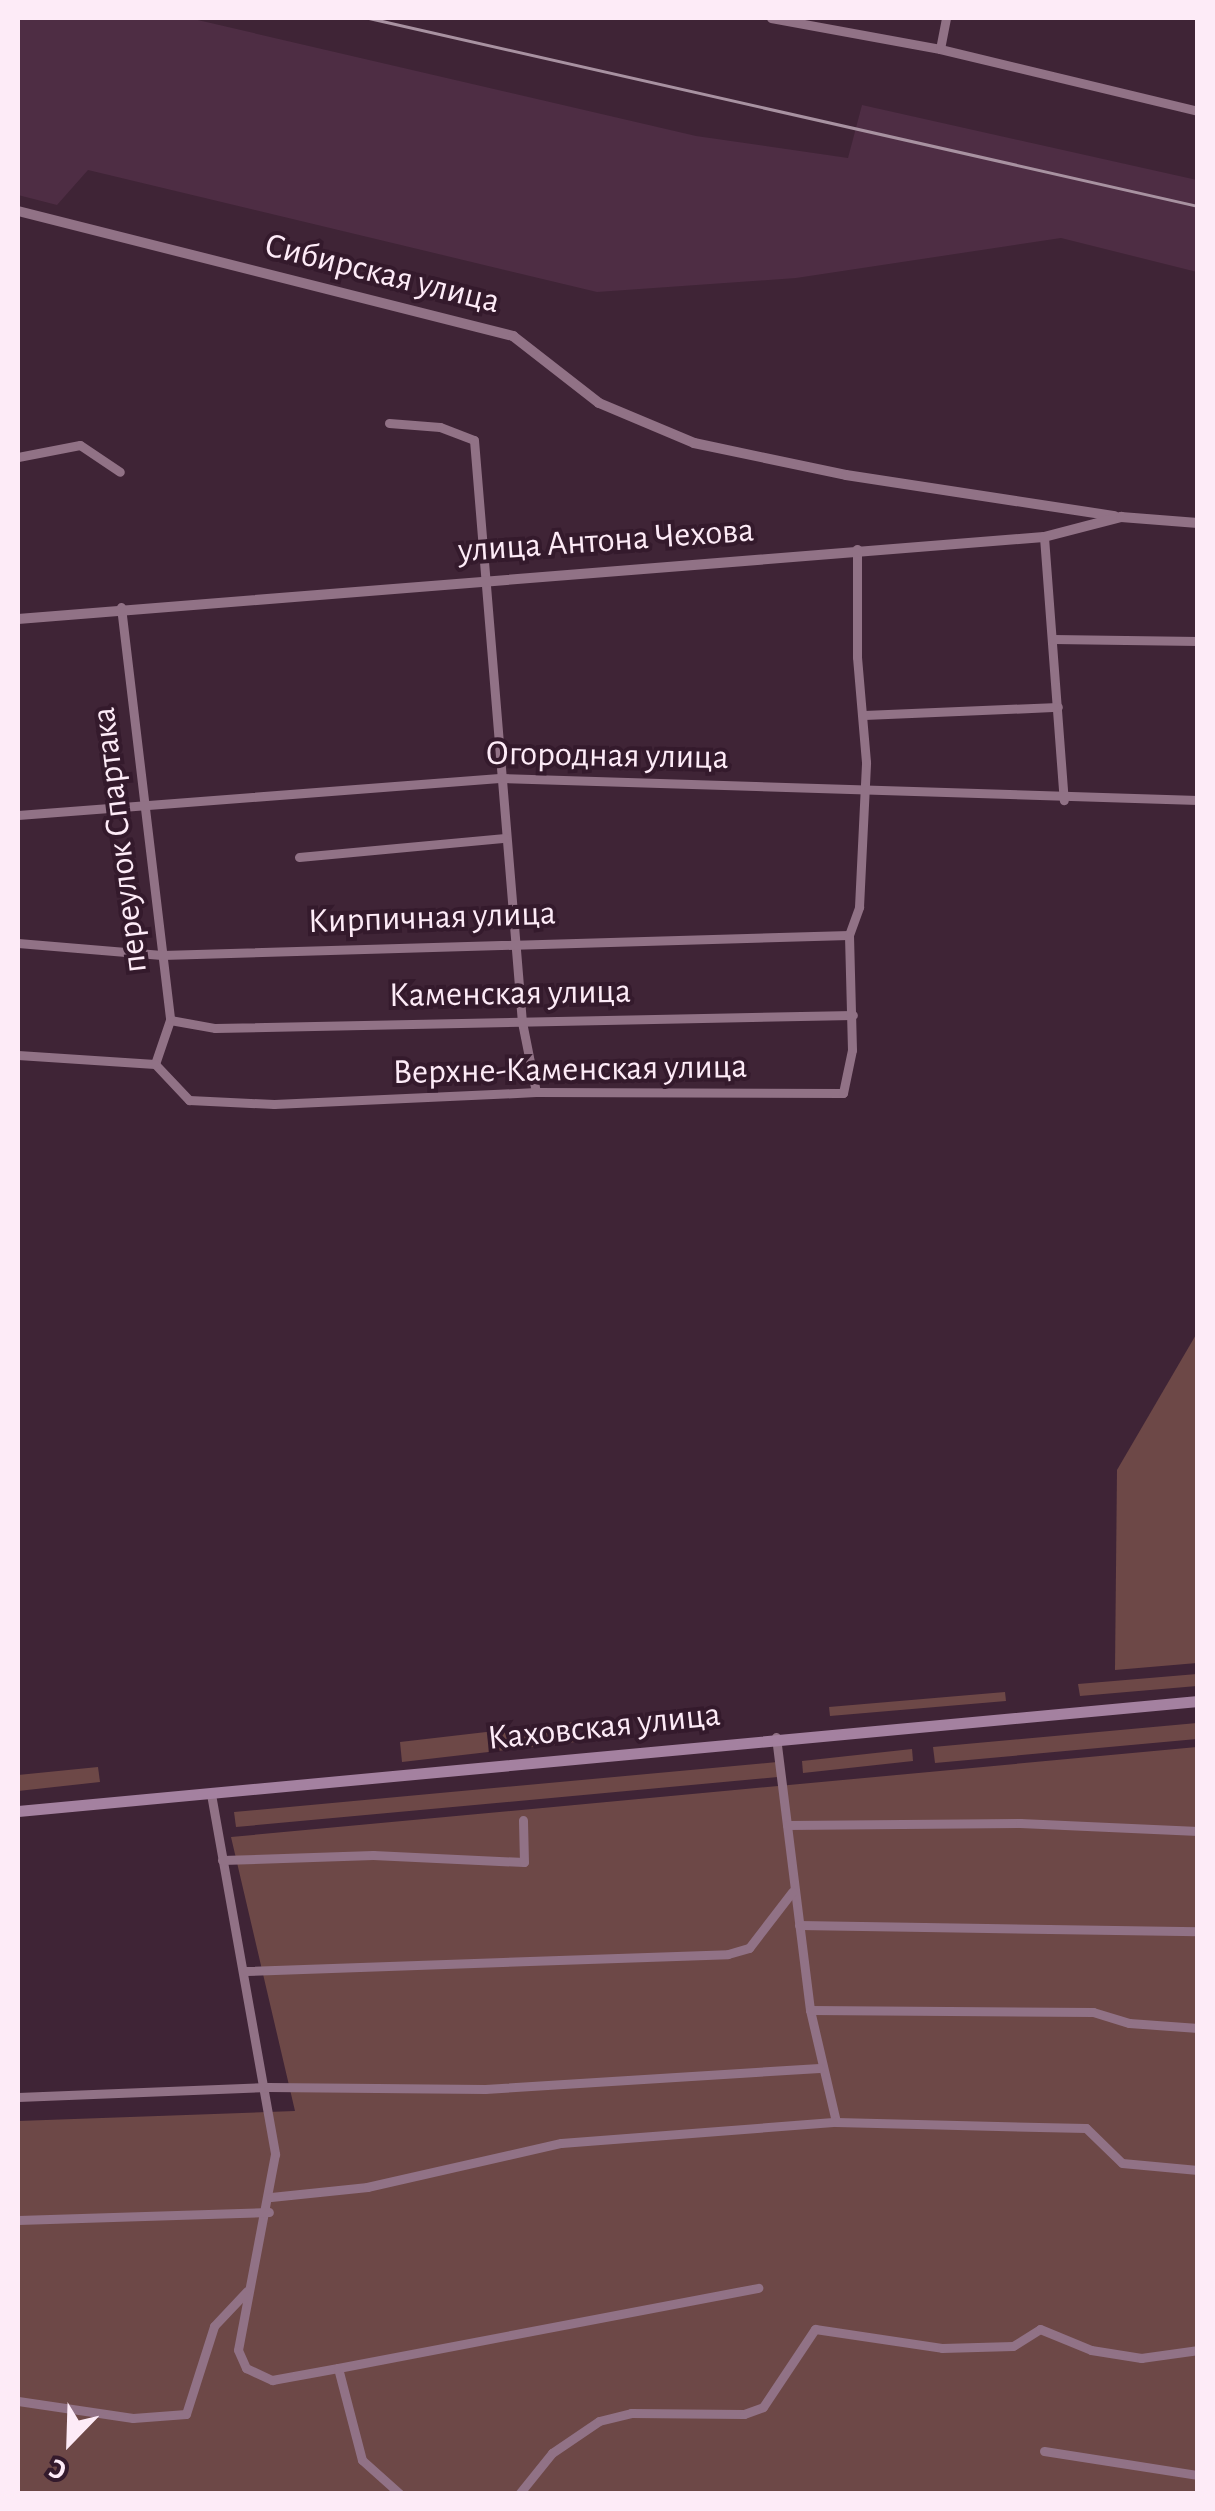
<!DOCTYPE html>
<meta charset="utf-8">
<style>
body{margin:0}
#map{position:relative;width:1215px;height:2511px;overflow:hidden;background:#3f2436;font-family:"Alegreya Sans",sans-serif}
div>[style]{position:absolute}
.built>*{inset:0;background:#4e2d44}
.green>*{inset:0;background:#6d4847}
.minor>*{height:9px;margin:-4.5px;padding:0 4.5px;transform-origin:4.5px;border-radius:4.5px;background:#917286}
.tertiary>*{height:10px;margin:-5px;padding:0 5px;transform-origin:5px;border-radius:5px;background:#917286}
.secondary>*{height:11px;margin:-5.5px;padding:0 5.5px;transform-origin:5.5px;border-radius:5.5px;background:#a481a0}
.rail>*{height:2.5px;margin:-1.25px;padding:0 1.25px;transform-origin:1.25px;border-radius:1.25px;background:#a892a1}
span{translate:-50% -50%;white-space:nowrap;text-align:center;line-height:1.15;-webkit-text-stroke:8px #341a2c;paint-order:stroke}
.street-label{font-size:35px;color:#fdebf7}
.frame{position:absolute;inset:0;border:20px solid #fdebf7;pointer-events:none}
.north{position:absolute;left:20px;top:2391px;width:100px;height:100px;-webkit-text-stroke:8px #341a2c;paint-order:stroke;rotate:203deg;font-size:28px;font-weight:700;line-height:40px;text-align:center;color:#fdebf7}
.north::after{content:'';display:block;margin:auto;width:35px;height:45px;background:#fdebf7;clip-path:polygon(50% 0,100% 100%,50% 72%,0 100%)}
</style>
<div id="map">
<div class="built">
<i style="clip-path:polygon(18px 18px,189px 18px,696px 136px,848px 158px,862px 105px,1197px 180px,1197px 272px,1061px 238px,796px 278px,597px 292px,88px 170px,57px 205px,18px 195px)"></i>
</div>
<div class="green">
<i style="clip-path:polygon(1197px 1333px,1197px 1663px,1115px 1670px,1117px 1470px)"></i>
<i style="clip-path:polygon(1197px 1674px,1197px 1686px,1080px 1696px,1078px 1684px)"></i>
<i style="clip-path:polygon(1005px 1692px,1006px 1701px,830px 1716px,829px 1707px)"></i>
<i style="clip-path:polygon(574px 1722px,576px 1742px,402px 1762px,400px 1742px)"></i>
<i style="clip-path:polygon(1197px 1723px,1197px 1739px,935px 1763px,933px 1747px)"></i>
<i style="clip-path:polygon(1197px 1747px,1197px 2493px,18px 2493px,18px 2121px,295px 2111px,231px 1837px)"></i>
<i style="clip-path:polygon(912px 1749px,913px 1761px,803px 1773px,802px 1761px)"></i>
<i style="clip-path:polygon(777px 1762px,778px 1777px,236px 1827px,234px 1812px)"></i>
<i style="clip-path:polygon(98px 1767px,100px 1782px,18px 1791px,18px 1775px)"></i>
</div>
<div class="minor">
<i style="left:771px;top:18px;width:172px;rotate:10.4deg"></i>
<i style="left:940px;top:49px;width:265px;rotate:13.5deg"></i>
<i style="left:940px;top:49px;width:32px;rotate:-79deg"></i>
<i style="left:389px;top:423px;width:51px;rotate:4.5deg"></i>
<i style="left:440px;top:427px;width:36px;rotate:21deg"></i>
<i style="left:474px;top:440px;width:584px;rotate:85.29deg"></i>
<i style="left:522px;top:1022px;width:71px;rotate:78.7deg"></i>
<i style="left:18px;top:457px;width:63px;rotate:-11deg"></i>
<i style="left:80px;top:445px;width:48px;rotate:34deg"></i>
<i style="left:1044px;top:537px;width:264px;rotate:85.7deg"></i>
<i style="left:121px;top:607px;width:416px;rotate:83.2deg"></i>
<i style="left:170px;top:1020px;width:46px;rotate:108.8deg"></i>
<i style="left:1053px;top:639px;width:145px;rotate:0.8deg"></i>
<i style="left:864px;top:715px;width:194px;rotate:-2.4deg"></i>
<i style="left:18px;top:815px;width:486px;rotate:-4.4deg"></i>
<i style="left:503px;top:778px;width:695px;rotate:1.81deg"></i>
<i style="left:299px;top:857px;width:207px;rotate:-5.3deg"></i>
<i style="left:849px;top:935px;width:30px;rotate:-70deg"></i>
<i style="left:859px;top:907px;width:145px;rotate:-87.2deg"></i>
<i style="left:866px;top:762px;width:105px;rotate:-94.9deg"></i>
<i style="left:857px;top:657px;width:108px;rotate:-90deg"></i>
<i style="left:18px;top:943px;width:144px;rotate:4.8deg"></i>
<i style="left:162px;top:955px;width:687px;rotate:-1.67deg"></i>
<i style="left:170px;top:1020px;width:46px;rotate:10.1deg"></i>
<i style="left:215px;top:1028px;width:638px;rotate:-1.17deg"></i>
<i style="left:18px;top:1055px;width:137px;rotate:3.8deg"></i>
<i style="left:155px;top:1064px;width:50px;rotate:46.6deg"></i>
<i style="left:189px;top:1100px;width:85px;rotate:2.7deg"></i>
<i style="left:274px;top:1104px;width:262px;rotate:-2.6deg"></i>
<i style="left:536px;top:1092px;width:307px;rotate:0.2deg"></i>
<i style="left:843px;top:1093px;width:44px;rotate:-78.2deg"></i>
<i style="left:852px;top:1050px;width:115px;rotate:-91.5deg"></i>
<i style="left:776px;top:1737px;width:275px;rotate:82.9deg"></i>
<i style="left:810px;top:2010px;width:115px;rotate:76.9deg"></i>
<i style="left:211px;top:1794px;width:366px;rotate:79.9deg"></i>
<i style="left:275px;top:2154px;width:199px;rotate:100.7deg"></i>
<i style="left:238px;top:2350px;width:20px;rotate:66deg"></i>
<i style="left:246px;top:2368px;width:29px;rotate:25deg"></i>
<i style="left:272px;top:2380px;width:67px;rotate:-10.3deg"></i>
<i style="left:338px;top:2368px;width:95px;rotate:75.4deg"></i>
<i style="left:362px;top:2460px;width:51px;rotate:41.8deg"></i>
<i style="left:787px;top:1825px;width:233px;rotate:-0.5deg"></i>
<i style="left:1020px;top:1823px;width:178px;rotate:2.6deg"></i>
<i style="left:222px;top:1860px;width:151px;rotate:-1.9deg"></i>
<i style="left:373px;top:1855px;width:151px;rotate:2.7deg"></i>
<i style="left:524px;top:1862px;width:42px;rotate:-91.4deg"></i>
<i style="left:799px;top:1925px;width:399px;rotate:0.9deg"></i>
<i style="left:246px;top:1971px;width:482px;rotate:-2deg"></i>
<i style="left:728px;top:1954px;width:22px;rotate:-16deg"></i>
<i style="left:749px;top:1948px;width:71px;rotate:-52.5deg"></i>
<i style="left:810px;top:2010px;width:283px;rotate:0.4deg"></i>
<i style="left:1093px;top:2012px;width:38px;rotate:17deg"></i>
<i style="left:1129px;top:2023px;width:69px;rotate:4.1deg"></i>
<i style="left:18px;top:2097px;width:250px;rotate:-2.3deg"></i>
<i style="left:268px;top:2087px;width:217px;rotate:0.5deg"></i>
<i style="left:485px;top:2089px;width:335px;rotate:-3.6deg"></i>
<i style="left:271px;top:2197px;width:97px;rotate:-5.9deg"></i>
<i style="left:367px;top:2187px;width:199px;rotate:-12.8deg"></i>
<i style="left:561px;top:2143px;width:276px;rotate:-4.4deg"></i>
<i style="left:836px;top:2122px;width:250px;rotate:1.4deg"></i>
<i style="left:1086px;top:2128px;width:50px;rotate:44.2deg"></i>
<i style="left:1122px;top:2163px;width:76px;rotate:5.3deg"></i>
<i style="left:18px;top:2220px;width:251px;rotate:-1.8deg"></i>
<i style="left:338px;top:2368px;width:428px;rotate:-10.8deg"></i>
<i style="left:18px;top:2401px;width:116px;rotate:8.4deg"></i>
<i style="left:133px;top:2418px;width:53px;rotate:-4.3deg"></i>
<i style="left:186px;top:2414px;width:92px;rotate:-72.3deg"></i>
<i style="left:214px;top:2326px;width:48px;rotate:-46.7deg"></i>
<i style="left:1044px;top:2451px;width:156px;rotate:8.9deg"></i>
<i style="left:519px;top:2494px;width:53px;rotate:-51.2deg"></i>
<i style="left:552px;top:2453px;width:57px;rotate:-34.2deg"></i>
<i style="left:599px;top:2421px;width:33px;rotate:-14deg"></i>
<i style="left:631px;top:2413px;width:113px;rotate:0.5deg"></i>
<i style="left:744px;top:2414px;width:20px;rotate:-20deg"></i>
<i style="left:763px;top:2407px;width:94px;rotate:-56.3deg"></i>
<i style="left:815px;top:2329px;width:128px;rotate:8.5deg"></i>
<i style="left:942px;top:2348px;width:71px;rotate:-1.6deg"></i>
<i style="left:1013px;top:2346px;width:32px;rotate:-32deg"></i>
<i style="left:1040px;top:2329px;width:55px;rotate:22.4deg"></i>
<i style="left:1091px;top:2350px;width:51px;rotate:9.1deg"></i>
<i style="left:1141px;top:2358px;width:58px;rotate:-8deg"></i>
</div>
<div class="tertiary">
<i style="left:18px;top:211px;width:511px;rotate:14.17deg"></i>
<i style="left:513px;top:336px;width:109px;rotate:37.9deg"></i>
<i style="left:599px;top:403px;width:103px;rotate:22.8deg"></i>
<i style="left:694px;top:443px;width:155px;rotate:11.9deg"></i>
<i style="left:846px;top:475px;width:272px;rotate:8.7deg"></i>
<i style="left:18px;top:619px;width:1029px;rotate:-4.57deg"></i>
<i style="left:1044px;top:537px;width:80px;rotate:-14.6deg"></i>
<i style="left:1121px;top:517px;width:77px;rotate:4.5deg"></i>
</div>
<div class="secondary">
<i style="left:18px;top:1811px;width:1185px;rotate:-5.33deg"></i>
</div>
<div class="rail">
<i style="left:369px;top:18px;width:850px;rotate:12.78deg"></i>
</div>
<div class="street-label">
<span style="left:382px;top:274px;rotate:14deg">Сибирская улица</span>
<span style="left:606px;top:541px;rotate:-4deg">улица Антона Чехова</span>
<span style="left:607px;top:756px;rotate:1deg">Огородная улица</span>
<span style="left:120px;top:840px;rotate:-97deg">переулок Спартака</span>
<span style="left:432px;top:918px;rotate:-2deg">Кирпичная улица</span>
<span style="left:510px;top:994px;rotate:-1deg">Каменская улица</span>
<span style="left:570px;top:1070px;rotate:-1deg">Верхне-Каменская улица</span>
<span style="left:604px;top:1727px;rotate:-6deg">Каховская улица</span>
</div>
<div class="frame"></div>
<div class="north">С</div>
</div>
